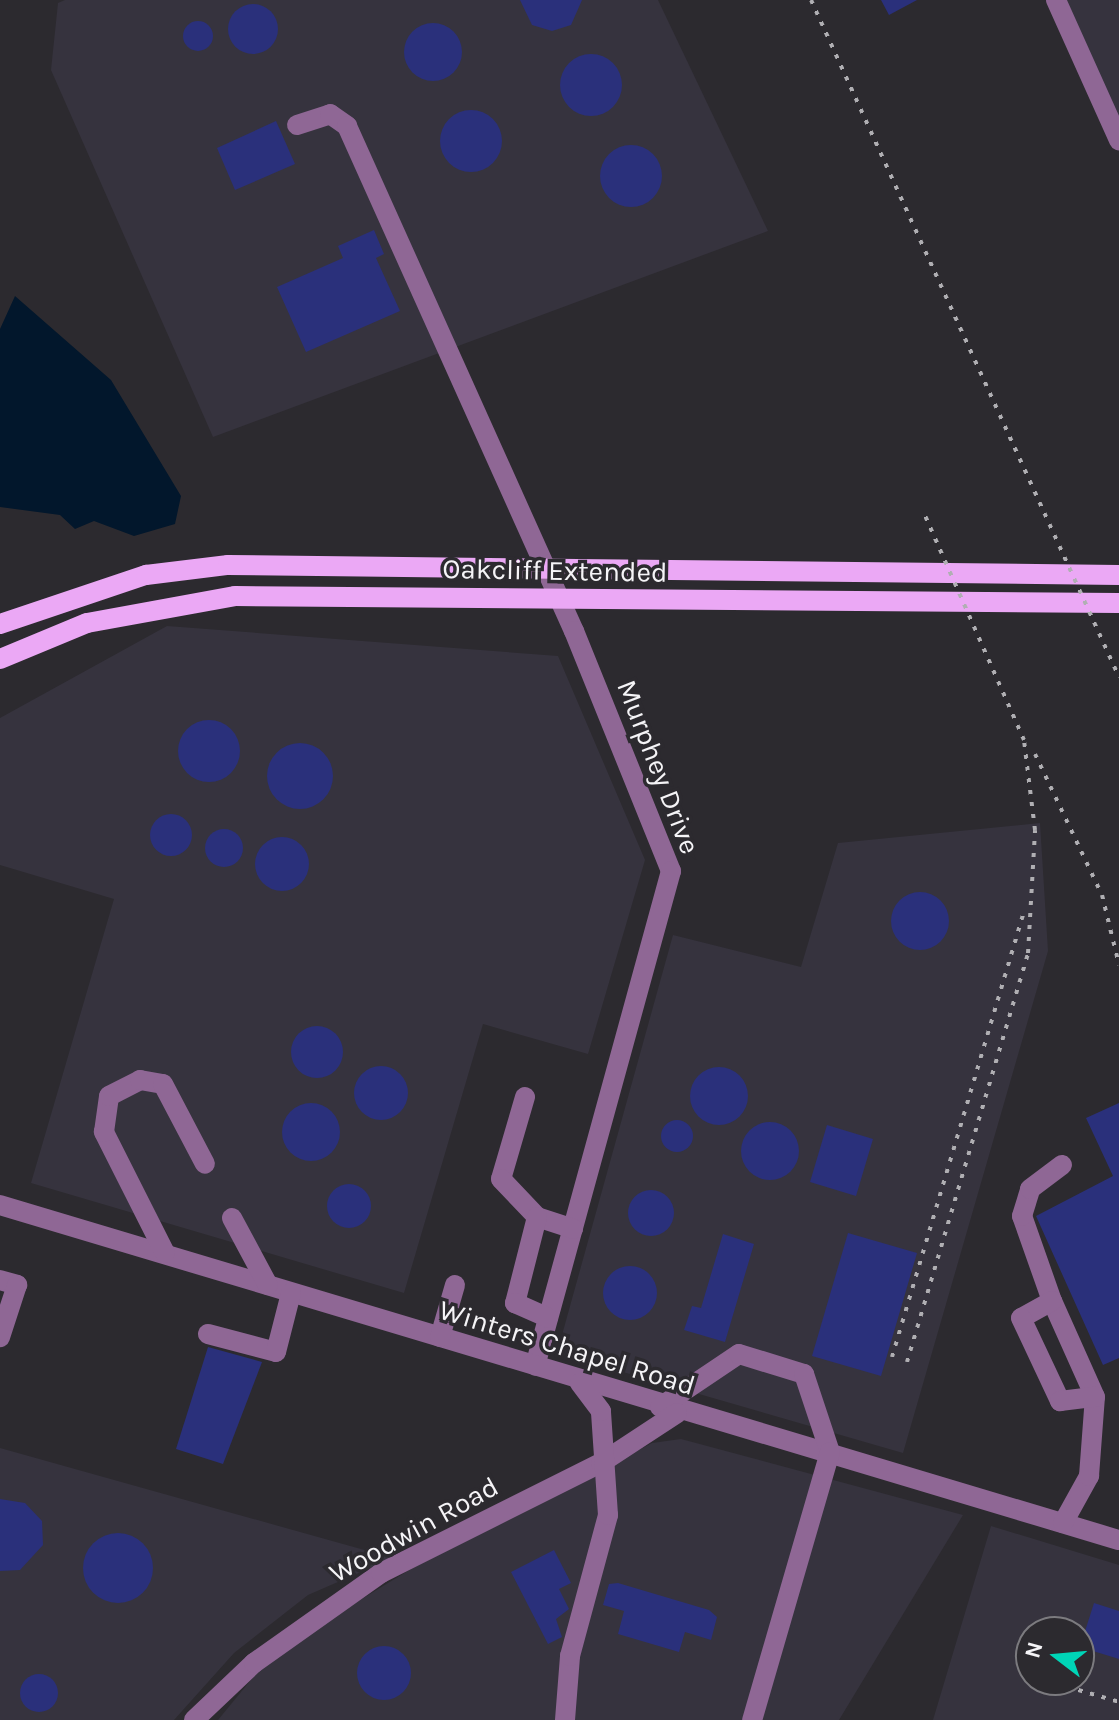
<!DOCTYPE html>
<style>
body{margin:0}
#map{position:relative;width:1119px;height:1720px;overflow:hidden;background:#2c2a2f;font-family:Karla,sans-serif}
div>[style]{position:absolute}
.built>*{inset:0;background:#36333e}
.water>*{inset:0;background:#02172c}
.building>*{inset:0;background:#2a307b}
.round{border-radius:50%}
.minor>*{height:20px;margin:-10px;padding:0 10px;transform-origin:10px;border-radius:10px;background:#8f6795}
.major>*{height:20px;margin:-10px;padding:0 10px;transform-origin:10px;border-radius:10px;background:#eba8f5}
.rail>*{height:4px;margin-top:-2px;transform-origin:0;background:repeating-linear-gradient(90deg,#b0afb3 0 4px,transparent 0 12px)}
span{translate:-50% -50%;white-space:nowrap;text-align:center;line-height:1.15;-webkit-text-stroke:7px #2c2a2f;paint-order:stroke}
.street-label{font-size:28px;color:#f5f4f7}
.north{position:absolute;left:1015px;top:1616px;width:80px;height:80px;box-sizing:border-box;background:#2c2a2f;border:2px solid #7c7b7f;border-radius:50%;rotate:286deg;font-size:22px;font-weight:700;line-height:32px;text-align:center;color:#f5f4f7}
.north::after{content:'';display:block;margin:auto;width:28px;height:36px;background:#00d5b7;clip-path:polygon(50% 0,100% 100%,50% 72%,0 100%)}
</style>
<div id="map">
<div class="built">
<i style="clip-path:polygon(65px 0,658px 0,768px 231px,213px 437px,51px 70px,58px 3px)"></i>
<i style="clip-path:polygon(1055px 0,1119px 0,1119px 135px)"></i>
<i style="clip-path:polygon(167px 626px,558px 656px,645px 860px,588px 1054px,483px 1024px,404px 1293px,31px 1183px,114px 899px,0 865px,0 718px)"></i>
<i style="clip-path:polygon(1040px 823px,1048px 951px,903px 1453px,557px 1353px,673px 935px,801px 967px,838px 843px)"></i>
<i style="clip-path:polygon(681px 1439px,963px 1515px,839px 1720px,218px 1720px,273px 1653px,411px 1569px,652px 1443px)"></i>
<i style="clip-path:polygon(0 1448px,393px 1558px,308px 1595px,234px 1653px,174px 1720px,0 1720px)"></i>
<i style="clip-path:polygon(evenodd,991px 1526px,1119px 1565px,1119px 1720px,933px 1720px,991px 1526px,1031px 1632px,1079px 1632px,1079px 1680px,1031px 1680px,1031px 1632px)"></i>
</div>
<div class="water">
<i style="clip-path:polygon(15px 296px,111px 380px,181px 496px,175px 524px,134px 536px,94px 521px,75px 529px,60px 515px,0 507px,0 329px)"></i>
</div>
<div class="building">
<i style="clip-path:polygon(520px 0,582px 0,571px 25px,552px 31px,532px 25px)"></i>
<i style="clip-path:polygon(881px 0,917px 0,889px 15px)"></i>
<i class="round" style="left:228px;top:4px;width:50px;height:50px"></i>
<i class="round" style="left:183px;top:21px;width:30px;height:30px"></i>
<i class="round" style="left:404px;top:23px;width:58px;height:58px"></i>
<i class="round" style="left:560px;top:54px;width:62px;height:62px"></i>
<i class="round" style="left:440px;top:110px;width:62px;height:62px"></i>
<i style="clip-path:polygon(276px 121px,295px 164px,235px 190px,217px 148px)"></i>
<i class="round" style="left:600px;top:145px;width:62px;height:62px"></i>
<i style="clip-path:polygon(374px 230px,384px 254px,376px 258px,400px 311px,306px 352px,277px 287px,343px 258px,338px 246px)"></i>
<i class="round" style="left:178px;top:720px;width:62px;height:62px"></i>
<i class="round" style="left:267px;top:743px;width:66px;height:66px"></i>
<i class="round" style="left:150px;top:814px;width:42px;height:42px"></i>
<i class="round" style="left:205px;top:829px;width:38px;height:38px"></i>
<i class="round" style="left:255px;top:837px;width:54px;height:54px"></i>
<i class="round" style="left:891px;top:892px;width:58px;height:58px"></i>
<i class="round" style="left:291px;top:1026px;width:52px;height:52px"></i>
<i class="round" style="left:354px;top:1066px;width:54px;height:54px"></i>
<i class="round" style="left:690px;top:1067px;width:58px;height:58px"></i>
<i style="clip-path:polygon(1119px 1103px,1119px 1358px,1103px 1365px,1036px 1216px,1113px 1176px,1086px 1118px)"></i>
<i class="round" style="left:282px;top:1103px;width:58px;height:58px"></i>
<i class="round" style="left:661px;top:1120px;width:32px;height:32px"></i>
<i class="round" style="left:741px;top:1122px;width:58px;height:58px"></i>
<i style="clip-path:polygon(827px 1125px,873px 1139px,856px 1196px,810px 1182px)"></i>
<i class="round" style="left:327px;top:1184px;width:44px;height:44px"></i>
<i class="round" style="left:628px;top:1190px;width:46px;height:46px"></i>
<i style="clip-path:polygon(848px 1233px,917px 1253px,881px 1376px,812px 1356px)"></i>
<i style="clip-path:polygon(723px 1234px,754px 1244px,725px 1342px,684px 1330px,692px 1306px,701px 1308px)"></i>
<i class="round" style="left:603px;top:1266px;width:54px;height:54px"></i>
<i style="clip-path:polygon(208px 1347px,262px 1362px,223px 1464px,176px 1449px)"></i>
<i style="clip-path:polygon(0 1499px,25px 1503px,42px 1521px,43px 1545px,20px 1570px,0 1571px)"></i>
<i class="round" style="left:83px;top:1533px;width:70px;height:70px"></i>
<i style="clip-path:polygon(554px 1550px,571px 1583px,559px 1589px,569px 1609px,556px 1619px,562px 1637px,548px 1644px,511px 1572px)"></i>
<i style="clip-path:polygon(618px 1583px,709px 1610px,717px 1617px,711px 1640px,685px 1632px,679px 1652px,618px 1634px,624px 1611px,603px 1605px,609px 1584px)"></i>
<i style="clip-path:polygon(1094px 1603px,1119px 1611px,1119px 1659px,1080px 1647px)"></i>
<i class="round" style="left:357px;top:1646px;width:54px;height:54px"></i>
<i class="round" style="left:20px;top:1674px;width:38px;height:38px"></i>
</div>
<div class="minor">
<i style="left:1056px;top:0;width:154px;rotate:65.8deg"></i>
<i style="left:297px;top:125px;width:35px;rotate:-18deg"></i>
<i style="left:330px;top:114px;width:21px;rotate:35deg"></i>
<i style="left:347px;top:126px;width:554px;rotate:65.8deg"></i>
<i style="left:574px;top:631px;width:259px;rotate:68deg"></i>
<i style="left:671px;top:871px;width:513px;rotate:105.36deg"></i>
<i style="left:525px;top:1097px;width:85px;rotate:106.3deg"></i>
<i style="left:501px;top:1179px;width:52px;rotate:46.5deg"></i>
<i style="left:537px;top:1217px;width:38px;rotate:18deg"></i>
<i style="left:0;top:1205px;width:1168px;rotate:16.67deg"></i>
<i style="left:537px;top:1217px;width:89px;rotate:104.3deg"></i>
<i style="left:515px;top:1303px;width:36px;rotate:24deg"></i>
<i style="left:232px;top:1218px;width:76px;rotate:61.8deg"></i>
<i style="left:165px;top:1253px;width:136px;rotate:-116.8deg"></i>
<i style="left:104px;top:1132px;width:36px;rotate:-82deg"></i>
<i style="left:109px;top:1096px;width:35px;rotate:-27deg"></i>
<i style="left:140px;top:1080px;width:23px;rotate:10deg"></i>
<i style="left:163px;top:1084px;width:90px;rotate:62.3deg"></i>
<i style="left:0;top:1280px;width:18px;rotate:16deg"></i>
<i style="left:17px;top:1285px;width:55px;rotate:108.1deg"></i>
<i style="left:1052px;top:1301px;width:90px;rotate:-109.4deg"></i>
<i style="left:1022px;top:1216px;width:28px;rotate:-73deg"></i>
<i style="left:1030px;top:1189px;width:40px;rotate:-37deg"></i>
<i style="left:208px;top:1334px;width:70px;rotate:14.8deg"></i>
<i style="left:276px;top:1352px;width:61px;rotate:-75.7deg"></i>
<i style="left:440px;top:1337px;width:54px;rotate:-73.9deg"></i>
<i style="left:660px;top:1407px;width:95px;rotate:-33.9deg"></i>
<i style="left:739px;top:1354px;width:68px;rotate:17.1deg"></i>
<i style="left:804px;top:1374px;width:82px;rotate:71.6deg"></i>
<i style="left:830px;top:1452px;width:279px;rotate:106.2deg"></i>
<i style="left:1063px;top:1523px;width:54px;rotate:-61deg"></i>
<i style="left:1089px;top:1476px;width:79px;rotate:-85.7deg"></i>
<i style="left:1095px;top:1397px;width:105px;rotate:-114.1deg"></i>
<i style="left:1052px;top:1301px;width:35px;rotate:151deg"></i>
<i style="left:1021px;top:1318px;width:92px;rotate:64.8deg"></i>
<i style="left:1060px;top:1401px;width:35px;rotate:-7deg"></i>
<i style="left:194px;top:1720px;width:83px;rotate:-43.5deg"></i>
<i style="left:254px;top:1663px;width:156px;rotate:-35.3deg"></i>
<i style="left:381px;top:1573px;width:246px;rotate:-26.6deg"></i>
<i style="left:601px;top:1463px;width:91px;rotate:-33.3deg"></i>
<i style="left:565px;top:1720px;width:64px;rotate:-85.5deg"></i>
<i style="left:570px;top:1656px;width:146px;rotate:-74.9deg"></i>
<i style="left:608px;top:1515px;width:104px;rotate:-93.9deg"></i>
<i style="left:601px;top:1411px;width:35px;rotate:-127deg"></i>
</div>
<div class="major">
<i style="left:0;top:624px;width:154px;rotate:-18.6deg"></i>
<i style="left:146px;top:575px;width:83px;rotate:-7deg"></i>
<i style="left:228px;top:565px;width:891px;rotate:0.64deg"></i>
<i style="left:0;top:659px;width:94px;rotate:-22.5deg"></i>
<i style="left:87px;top:623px;width:150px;rotate:-10.3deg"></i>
<i style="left:235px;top:596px;width:884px;rotate:0.45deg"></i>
</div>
<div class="rail">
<i style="left:811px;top:0;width:744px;rotate:65.54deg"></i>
<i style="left:1035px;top:754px;width:156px;rotate:64.6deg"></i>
<i style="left:1102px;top:895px;width:72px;rotate:76.3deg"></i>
<i style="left:892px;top:1357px;width:467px;rotate:-73.5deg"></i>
<i style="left:907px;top:1362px;width:427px;rotate:-73.5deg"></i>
<i style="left:1028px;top:953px;width:123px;rotate:-86.7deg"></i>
<i style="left:1035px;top:830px;width:91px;rotate:-97deg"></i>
<i style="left:1024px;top:740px;width:245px;rotate:-113.8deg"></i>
<i style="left:1044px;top:1680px;width:78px;rotate:16.3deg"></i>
</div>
<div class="street-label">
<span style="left:555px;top:571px;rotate:1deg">Oakcliff Extended</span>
<span style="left:658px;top:767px;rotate:69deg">Murphey Drive</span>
<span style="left:567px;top:1348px;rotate:17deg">Winters Chapel Road</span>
<span style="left:414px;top:1530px;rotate:-29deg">Woodwin Road</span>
</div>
<div class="north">N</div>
</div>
